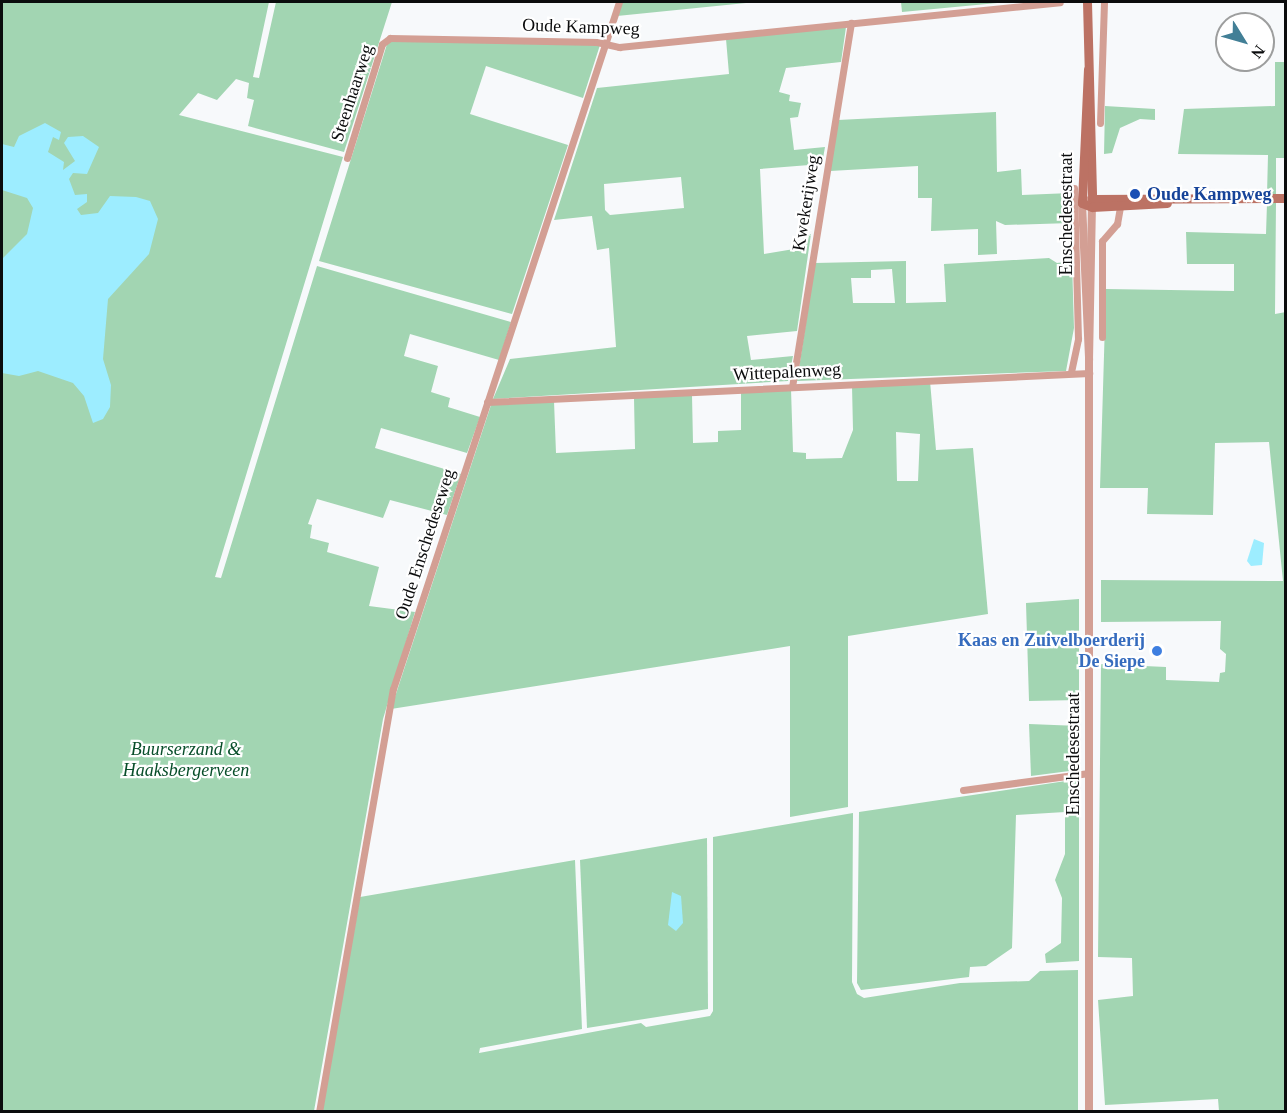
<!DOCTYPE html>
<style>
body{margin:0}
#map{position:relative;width:1287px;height:1113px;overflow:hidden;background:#f7f9fb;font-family:Georgia,serif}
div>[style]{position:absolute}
.green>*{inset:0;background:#a2d5b2}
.water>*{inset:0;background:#9dedff}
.minor>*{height:7px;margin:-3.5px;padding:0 3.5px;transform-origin:3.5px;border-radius:3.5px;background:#d39f94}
.tertiary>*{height:8px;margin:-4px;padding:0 4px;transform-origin:4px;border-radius:4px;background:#d39f94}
.secondary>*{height:9px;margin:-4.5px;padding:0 4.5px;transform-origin:4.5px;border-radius:4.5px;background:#bc7264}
.dots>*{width:16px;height:16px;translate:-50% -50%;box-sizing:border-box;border:3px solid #fff;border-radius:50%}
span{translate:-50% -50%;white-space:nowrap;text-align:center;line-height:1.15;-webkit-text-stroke:4.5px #fff;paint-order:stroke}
.street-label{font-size:18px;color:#0b0c0d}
.transit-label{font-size:18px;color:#164399;font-weight:700}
.left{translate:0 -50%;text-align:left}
.shop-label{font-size:18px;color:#366cbe;font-weight:700}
.right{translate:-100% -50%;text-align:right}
.park-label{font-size:18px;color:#084e2a;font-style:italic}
.frame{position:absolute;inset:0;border:3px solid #0b0c0d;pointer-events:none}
.north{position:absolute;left:1215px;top:12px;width:60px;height:60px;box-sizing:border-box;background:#fff;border:2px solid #9d9e9e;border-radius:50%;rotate:127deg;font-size:16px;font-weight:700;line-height:24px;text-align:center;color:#0b0c0d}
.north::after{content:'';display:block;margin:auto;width:21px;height:27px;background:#427f96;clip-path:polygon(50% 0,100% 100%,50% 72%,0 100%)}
</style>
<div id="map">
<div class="green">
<i style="clip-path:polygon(2px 2px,269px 2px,253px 77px,259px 78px,276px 2px,392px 2px,344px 152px,248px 126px,254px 100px,247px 98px,249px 83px,236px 79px,217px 100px,198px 93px,179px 115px,343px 157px,215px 577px,221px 578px,317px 266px,511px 322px,499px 360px,410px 334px,404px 356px,438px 366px,431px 392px,450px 398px,448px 407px,480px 417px,467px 453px,381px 428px,375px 448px,461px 474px,447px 515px,390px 500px,383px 518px,317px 499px,308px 524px,312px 525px,310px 538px,329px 543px,327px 552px,379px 567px,369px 606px,415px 612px,383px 719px,314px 1111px,2px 1112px)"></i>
<i style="clip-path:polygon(622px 2px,756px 2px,617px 16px)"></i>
<i style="clip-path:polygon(901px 2px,1008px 2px,902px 12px)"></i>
<i style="clip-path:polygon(evenodd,846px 27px,841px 62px,786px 68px,779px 92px,790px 95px,789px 101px,801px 103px,798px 117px,790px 118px,794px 150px,825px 147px,822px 164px,760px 169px,764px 254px,800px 248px,804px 236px,811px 234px,797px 331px,747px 336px,751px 360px,793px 356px,788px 381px,493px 399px,510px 359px,616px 347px,609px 248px,597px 250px,592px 216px,554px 220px,597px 88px,729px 74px,726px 39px,846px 27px,681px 177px,684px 208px,610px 215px,605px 210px,604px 184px,681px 177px)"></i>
<i style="clip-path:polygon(388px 41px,600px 45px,583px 98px,486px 66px,470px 114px,568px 145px,512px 314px,319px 261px)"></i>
<i style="clip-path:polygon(1275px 62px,1285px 62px,1285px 158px,1276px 158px,1276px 194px,1267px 194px,1268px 155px,1178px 154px,1184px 109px,1275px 106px)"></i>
<i style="clip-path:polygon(1105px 106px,1155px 109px,1155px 120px,1140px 119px,1120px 128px,1112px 153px,1104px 154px)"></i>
<i style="clip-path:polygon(996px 112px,997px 172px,1021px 169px,1022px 195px,1071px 193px,1071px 223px,1005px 225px,996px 221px,997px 254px,978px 255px,978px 229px,931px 231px,932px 198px,918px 198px,918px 166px,830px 171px,838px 120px)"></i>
<i style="clip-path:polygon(1267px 203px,1276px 203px,1275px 314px,1286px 312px,1285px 1111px,1219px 1111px,1218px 1099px,1105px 1105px,1098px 1000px,1133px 996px,1132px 958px,1098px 957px,1101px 664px,1166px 667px,1166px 680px,1219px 682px,1220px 673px,1225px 672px,1226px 654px,1220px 649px,1221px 621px,1101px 622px,1101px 580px,1283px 581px,1269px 442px,1215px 443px,1213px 515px,1147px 514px,1148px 488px,1100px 488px,1106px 289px,1234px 291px,1234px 264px,1187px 264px,1186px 232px,1266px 234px)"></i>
<i style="clip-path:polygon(evenodd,1049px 258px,1057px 263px,1072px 261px,1074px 328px,1066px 371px,797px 381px,815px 263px,906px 261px,906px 303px,942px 302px,946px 302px,944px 264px,1049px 258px,892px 269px,895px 303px,853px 303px,851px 278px,871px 278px,871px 270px,892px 269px)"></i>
<i style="clip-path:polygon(evenodd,930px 381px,936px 450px,973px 448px,988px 614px,848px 636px,848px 807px,790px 817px,790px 646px,391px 709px,491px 405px,554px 401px,556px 453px,635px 449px,634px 398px,692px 395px,693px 443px,718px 442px,718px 431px,741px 430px,741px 392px,791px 389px,793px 452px,806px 453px,806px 459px,842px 458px,853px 430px,852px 386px,930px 381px,896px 432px,920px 434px,918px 481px,897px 481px,896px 432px)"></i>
<i style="clip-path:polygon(1079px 599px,1079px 700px,1029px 701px,1026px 603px)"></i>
<i style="clip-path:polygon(1029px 724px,1079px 726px,1077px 770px,1031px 776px)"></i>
<i style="clip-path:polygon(1079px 779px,1079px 961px,1046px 963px,1045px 954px,1061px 943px,1062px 898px,1055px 880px,1065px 854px,1065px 812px,1016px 815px,1012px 948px,986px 966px,970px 967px,969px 977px,861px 990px,857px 983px,859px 812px)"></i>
<i style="clip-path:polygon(853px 813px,852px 982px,857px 994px,864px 998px,960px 983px,1029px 981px,1040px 971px,1078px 970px,1078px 1111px,322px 1112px,360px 897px,575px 860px,582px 1029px,480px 1048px,479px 1053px,641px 1023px,646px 1027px,710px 1016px,713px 1011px,713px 837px)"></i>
<i style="clip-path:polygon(707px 838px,708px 1009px,587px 1028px,580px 860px)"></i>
</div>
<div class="water">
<i style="clip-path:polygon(45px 123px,61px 132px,59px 140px,53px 137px,48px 152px,64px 162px,63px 170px,75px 161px,64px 143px,68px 137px,83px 136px,99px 147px,87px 174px,73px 173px,69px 179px,75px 195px,87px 194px,87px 202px,77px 209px,81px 215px,98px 213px,110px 196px,136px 197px,150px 201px,158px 219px,149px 254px,108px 299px,103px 359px,111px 385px,110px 407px,103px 419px,93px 423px,84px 396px,73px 383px,38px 371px,19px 376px,2px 373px,2px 259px,27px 234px,33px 208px,27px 198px,2px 190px,2px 144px,14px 147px,19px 136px)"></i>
<i style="clip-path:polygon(1254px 539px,1264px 543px,1262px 565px,1251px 566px,1247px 561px)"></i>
<i style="clip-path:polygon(672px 892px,681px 896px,683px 923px,676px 931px,668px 925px)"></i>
</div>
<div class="minor">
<i style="left:1100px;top:123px;width:121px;rotate:-88.1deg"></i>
<i style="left:347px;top:158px;width:119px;rotate:-72.9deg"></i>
<i style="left:382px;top:44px;width:10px;rotate:-37deg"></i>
<i style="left:390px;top:38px;width:207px;rotate:1.1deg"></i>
<i style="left:597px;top:42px;width:23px;rotate:13deg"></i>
<i style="left:619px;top:47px;width:443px;rotate:-5.8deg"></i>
<i style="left:1102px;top:337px;width:96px;rotate:-90deg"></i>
<i style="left:1102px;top:241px;width:23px;rotate:-49deg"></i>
<i style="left:1117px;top:224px;width:23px;rotate:-80deg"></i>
<i style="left:1071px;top:372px;width:34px;rotate:-78deg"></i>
<i style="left:1078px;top:339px;width:151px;rotate:-91.5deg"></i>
<i style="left:792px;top:387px;width:369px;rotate:-80.8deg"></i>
<i style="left:487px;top:402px;width:603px;rotate:-2.76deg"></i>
<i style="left:963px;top:790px;width:127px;rotate:-7.7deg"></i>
<i style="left:319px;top:1112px;width:429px;rotate:-80.1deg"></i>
<i style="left:393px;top:689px;width:723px;rotate:-71.79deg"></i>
</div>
<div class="tertiary">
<i style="left:1089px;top:360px;width:161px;rotate:-88.9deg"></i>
<i style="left:1092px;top:199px;width:11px;rotate:158deg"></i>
<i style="left:1082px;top:203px;width:157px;rotate:87.4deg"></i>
<i style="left:1089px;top:360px;width:752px;rotate:90deg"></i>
</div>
<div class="secondary">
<i style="left:1087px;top:2px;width:197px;rotate:88.5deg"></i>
<i style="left:1092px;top:199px;width:194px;rotate:-0.3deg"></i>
<i style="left:1088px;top:69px;width:134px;rotate:92.6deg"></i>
<i style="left:1082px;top:203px;width:11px;rotate:22deg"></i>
<i style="left:1092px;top:207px;width:75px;rotate:-3.1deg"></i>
</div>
<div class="dots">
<i style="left:1135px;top:194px;background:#1a4fb4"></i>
<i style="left:1157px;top:651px;background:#3f7fe0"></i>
</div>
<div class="street-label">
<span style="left:581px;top:27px;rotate:2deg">Oude Kampweg</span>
<span style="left:352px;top:93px;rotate:-72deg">Steenhaarweg</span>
<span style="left:806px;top:203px;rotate:-81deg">Kwekerijweg</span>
<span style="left:1066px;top:214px;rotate:-90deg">Enschedesestraat</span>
<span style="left:787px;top:372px;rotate:-3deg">Wittepalenweg</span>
<span style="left:425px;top:544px;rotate:-72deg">Oude Enschedeseweg</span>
<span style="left:1073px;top:754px;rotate:-90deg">Enschedesestraat</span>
</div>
<div class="transit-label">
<span class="left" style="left:1147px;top:194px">Oude Kampweg</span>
</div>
<div class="shop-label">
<span class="right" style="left:1145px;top:651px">Kaas en Zuivelboerderij<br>De Siepe</span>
</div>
<div class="park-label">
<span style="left:186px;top:760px">Buurserzand &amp;<br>Haaksbergerveen</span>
</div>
<div class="frame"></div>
<div class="north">N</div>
</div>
